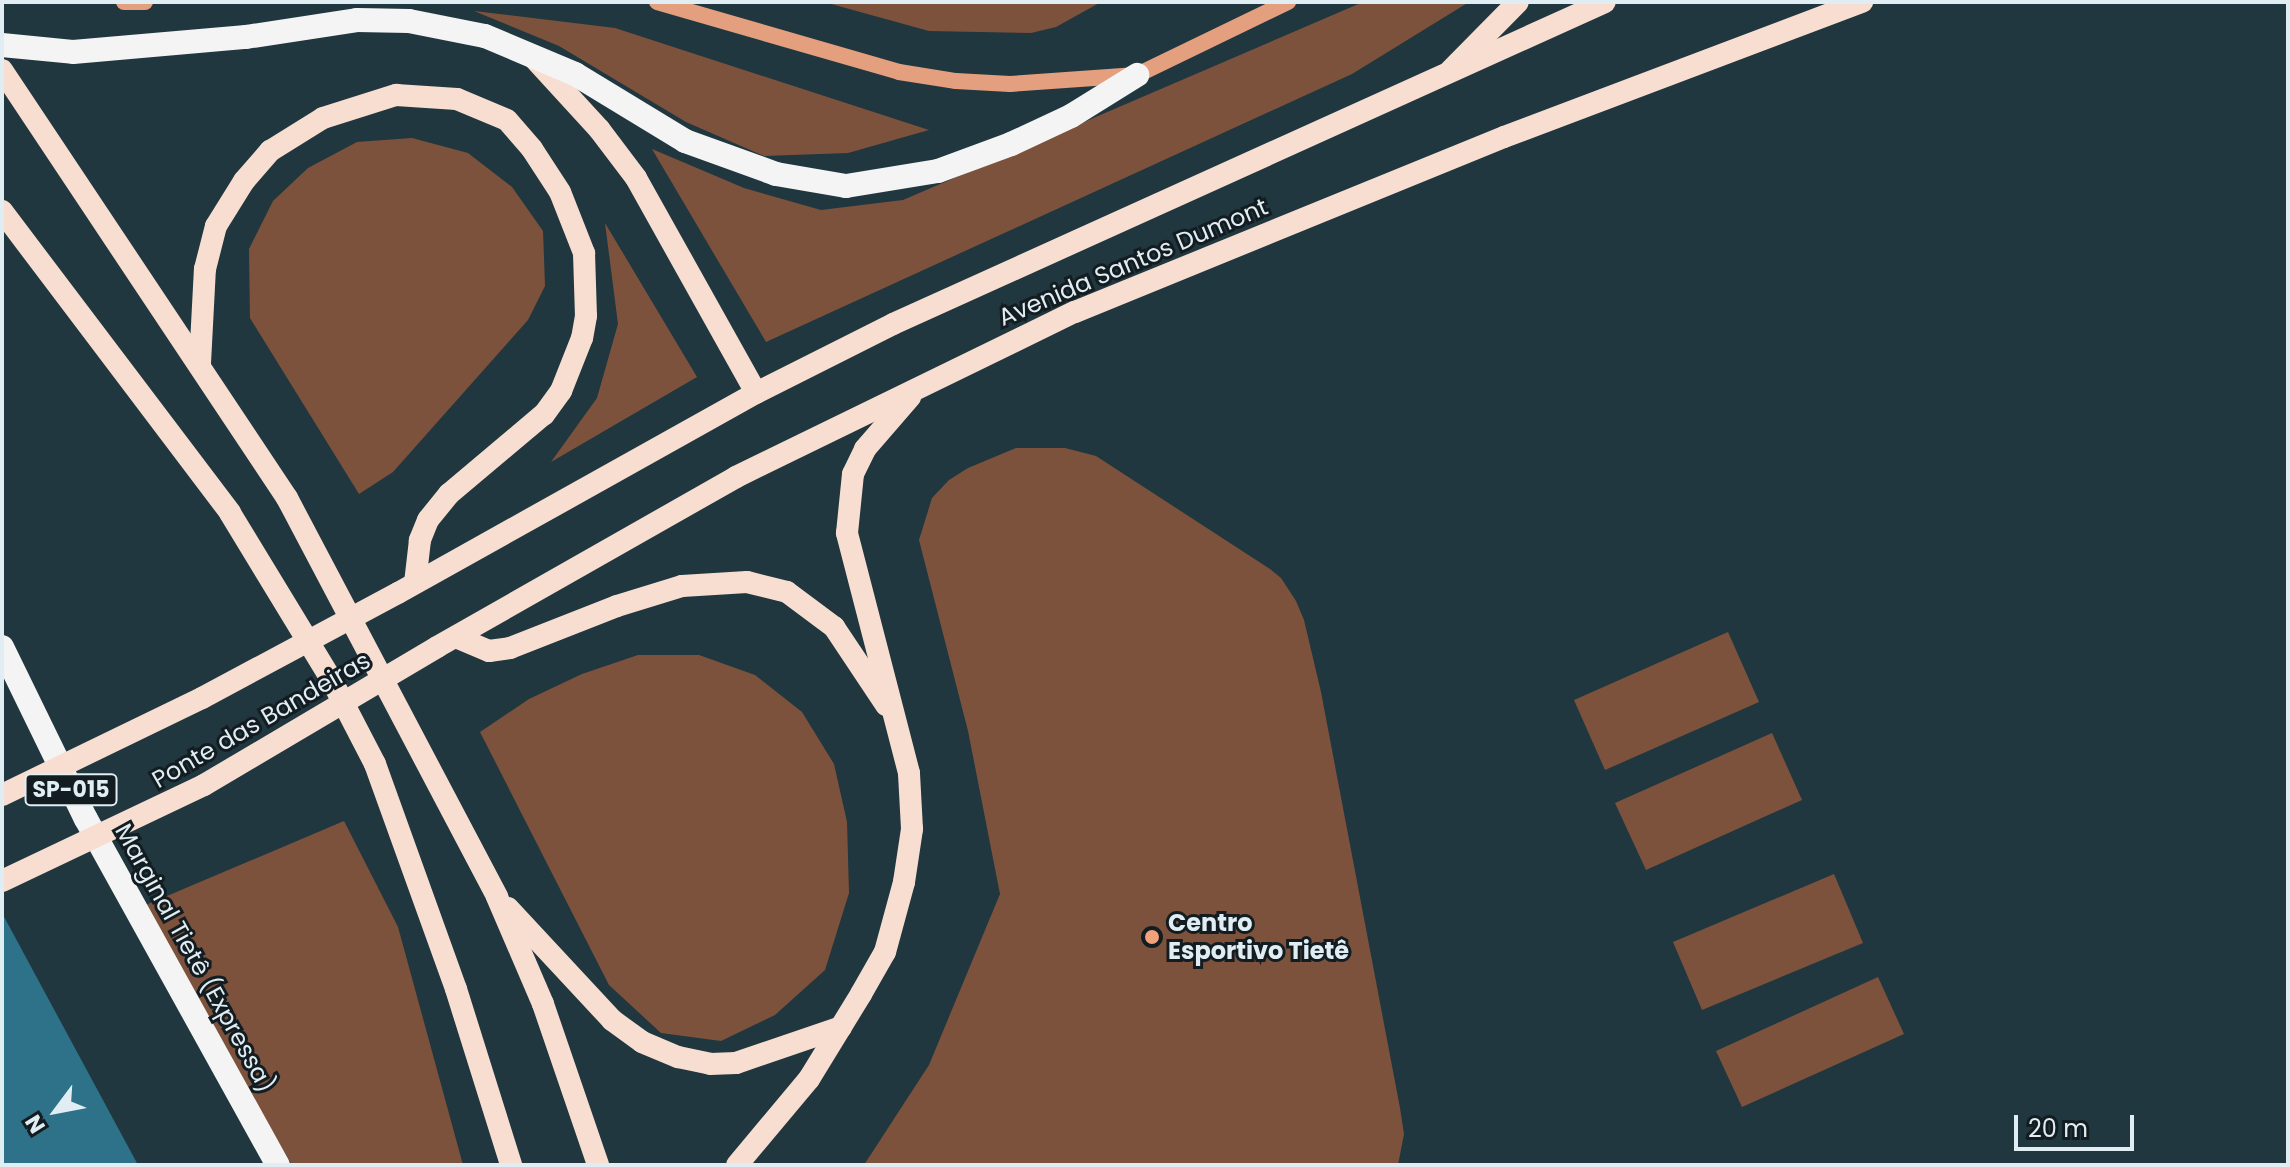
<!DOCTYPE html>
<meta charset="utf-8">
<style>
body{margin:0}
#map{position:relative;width:2290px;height:1167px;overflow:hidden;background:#20373f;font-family:Poppins,sans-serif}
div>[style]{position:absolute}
.green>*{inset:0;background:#7d523c}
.water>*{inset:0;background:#2d7288}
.secondary>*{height:16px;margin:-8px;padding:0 8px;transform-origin:8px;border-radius:8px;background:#e39f7e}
.trunk>*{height:22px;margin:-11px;padding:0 11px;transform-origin:11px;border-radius:11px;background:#f8ded1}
.motorway>*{height:24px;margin:-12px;padding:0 12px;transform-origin:12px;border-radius:12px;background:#f4f4f4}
.trunk-bridge>*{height:22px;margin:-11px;padding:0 11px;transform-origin:11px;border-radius:11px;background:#f8ded1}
.dots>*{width:22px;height:22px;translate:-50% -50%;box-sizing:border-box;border:4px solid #131d21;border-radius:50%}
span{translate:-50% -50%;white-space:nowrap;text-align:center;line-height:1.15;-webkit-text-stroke:6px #131d21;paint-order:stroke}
.shield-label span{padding:2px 6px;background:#131d21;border:2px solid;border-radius:6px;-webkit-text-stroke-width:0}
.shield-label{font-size:22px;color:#e0edf3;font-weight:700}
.street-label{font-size:24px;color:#e0edf3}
.poi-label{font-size:24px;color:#e0edf3;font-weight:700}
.left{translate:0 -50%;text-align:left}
.frame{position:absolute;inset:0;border:4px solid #e0edf3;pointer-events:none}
.north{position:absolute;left:16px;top:1071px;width:80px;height:80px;-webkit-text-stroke:6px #131d21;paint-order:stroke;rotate:238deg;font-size:22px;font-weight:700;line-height:32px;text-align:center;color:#e0edf3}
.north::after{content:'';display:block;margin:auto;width:28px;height:36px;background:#e0edf3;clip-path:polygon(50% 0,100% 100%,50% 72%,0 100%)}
.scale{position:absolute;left:2014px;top:1115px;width:120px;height:36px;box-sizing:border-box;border:4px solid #e0edf3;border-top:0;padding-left:10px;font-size:24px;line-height:28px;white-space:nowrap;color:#e0edf3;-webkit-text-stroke:6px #131d21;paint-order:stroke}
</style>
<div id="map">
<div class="green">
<i style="clip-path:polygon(824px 2px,1101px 2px,1056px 27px,1031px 33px,929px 31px)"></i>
<i style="clip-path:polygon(1363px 2px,1469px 2px,1352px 74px,766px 342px,652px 149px,744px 188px,821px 210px,903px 200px)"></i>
<i style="clip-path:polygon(474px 11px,615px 28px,929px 130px,848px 153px,764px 156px,686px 122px,559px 46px)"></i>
<i style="clip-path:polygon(412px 138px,468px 153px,512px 187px,543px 231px,545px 286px,528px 320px,393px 472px,359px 494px,250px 318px,249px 249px,273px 201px,308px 168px,357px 142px)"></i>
<i style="clip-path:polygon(605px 223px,697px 377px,551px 462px,597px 398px,618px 324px)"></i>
<i style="clip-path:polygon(1016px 448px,1065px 448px,1096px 456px,1270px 569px,1281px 578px,1296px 601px,1304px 620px,1321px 692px,1400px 1108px,1404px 1134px,1398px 1165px,864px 1165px,929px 1065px,1000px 894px,968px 731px,919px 540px,932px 498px,949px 480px,968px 468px)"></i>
<i style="clip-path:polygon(1728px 632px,1759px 702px,1605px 770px,1574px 700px)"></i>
<i style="clip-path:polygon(638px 655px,699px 655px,755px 675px,802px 712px,834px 764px,847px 822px,849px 893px,825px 970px,775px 1015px,721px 1041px,661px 1033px,609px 985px,480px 732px,529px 699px,582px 674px)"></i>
<i style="clip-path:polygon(1772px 733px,1802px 800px,1646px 870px,1615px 803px)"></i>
<i style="clip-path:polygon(344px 821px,398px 927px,463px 1165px,292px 1165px,141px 907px)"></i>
<i style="clip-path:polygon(1834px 874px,1863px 943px,1702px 1010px,1673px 942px)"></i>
<i style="clip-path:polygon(1878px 977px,1904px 1034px,1742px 1107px,1716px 1051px)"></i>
</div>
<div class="water">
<i style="clip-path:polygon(2px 913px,138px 1165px,2px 1165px)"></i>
</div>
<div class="secondary">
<i style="left:124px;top:2px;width:21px"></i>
<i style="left:657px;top:2px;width:252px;rotate:16.1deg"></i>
<i style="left:899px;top:72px;width:58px;rotate:9deg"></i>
<i style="left:956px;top:81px;width:54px;rotate:3.2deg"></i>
<i style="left:1010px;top:84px;width:127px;rotate:-4.1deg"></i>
<i style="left:1137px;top:75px;width:168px;rotate:-25.8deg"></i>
</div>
<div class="trunk">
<i style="left:533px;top:57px;width:98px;rotate:47.5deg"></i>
<i style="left:599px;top:129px;width:61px;rotate:52.9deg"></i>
<i style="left:636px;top:178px;width:246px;rotate:60.8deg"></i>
<i style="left:2px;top:70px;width:514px;rotate:56.34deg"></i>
<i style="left:287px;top:498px;width:451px;rotate:62.2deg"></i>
<i style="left:497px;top:897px;width:116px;rotate:66.7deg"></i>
<i style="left:543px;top:1004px;width:170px;rotate:71.1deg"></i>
<i style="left:1451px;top:70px;width:95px;rotate:-45.4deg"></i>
<i style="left:2px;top:211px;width:378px;rotate:52.9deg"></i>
<i style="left:230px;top:513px;width:197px;rotate:58.7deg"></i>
<i style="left:332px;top:681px;width:93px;rotate:62.6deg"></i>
<i style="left:375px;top:764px;width:239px;rotate:70.2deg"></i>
<i style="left:456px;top:989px;width:184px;rotate:72.6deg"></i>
<i style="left:200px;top:363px;width:94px;rotate:-87deg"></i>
<i style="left:205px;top:269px;width:44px;rotate:-75.7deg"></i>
<i style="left:216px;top:226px;width:53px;rotate:-58.1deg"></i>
<i style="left:244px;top:181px;width:40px;rotate:-49deg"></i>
<i style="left:270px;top:151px;width:62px;rotate:-31.9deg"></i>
<i style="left:323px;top:118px;width:77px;rotate:-17.5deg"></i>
<i style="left:396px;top:95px;width:61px;rotate:3.8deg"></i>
<i style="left:457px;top:99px;width:54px;rotate:22.8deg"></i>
<i style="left:507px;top:120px;width:38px;rotate:49deg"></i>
<i style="left:532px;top:149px;width:51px;rotate:56.9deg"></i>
<i style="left:560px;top:192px;width:66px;rotate:68.5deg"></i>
<i style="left:584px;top:253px;width:63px;rotate:88.2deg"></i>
<i style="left:586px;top:316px;width:22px;rotate:100deg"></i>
<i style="left:582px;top:338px;width:57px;rotate:111.6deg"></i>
<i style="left:561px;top:391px;width:29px;rotate:126deg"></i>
<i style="left:544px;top:414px;width:124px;rotate:139.9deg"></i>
<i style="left:449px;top:494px;width:33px;rotate:129deg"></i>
<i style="left:428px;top:520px;width:22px;rotate:112deg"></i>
<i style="left:420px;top:540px;width:43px;rotate:96.6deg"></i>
<i style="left:398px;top:593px;width:410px;rotate:-29.2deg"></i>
<i style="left:756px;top:393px;width:153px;rotate:-26.7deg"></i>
<i style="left:893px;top:324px;width:781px;rotate:-24.33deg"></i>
<i style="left:456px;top:637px;width:36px;rotate:23deg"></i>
<i style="left:489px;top:651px;width:21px;rotate:-8deg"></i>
<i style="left:510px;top:648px;width:115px;rotate:-21.4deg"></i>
<i style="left:617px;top:606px;width:68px;rotate:-17.1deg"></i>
<i style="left:682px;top:586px;width:65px;rotate:-3.5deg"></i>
<i style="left:747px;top:582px;width:41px;rotate:14deg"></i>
<i style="left:787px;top:592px;width:59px;rotate:36.7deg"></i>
<i style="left:834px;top:627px;width:94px;rotate:56.3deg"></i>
<i style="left:437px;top:647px;width:344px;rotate:-29.6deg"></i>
<i style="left:736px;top:477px;width:377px;rotate:-26deg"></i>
<i style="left:1075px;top:312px;width:463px;rotate:-22.2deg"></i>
<i style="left:1504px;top:137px;width:383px;rotate:-20.7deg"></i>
<i style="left:508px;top:908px;width:153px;rotate:47.1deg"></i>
<i style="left:612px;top:1020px;width:37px;rotate:36deg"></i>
<i style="left:642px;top:1042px;width:39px;rotate:23deg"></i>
<i style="left:678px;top:1057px;width:33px;rotate:12deg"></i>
<i style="left:710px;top:1064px;width:26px;rotate:-2deg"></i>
<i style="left:736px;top:1063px;width:111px;rotate:-18.9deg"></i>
<i style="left:737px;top:1165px;width:112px;rotate:-50.1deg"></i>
<i style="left:809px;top:1079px;width:100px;rotate:-58.5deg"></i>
<i style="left:861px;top:994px;width:48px;rotate:-60.3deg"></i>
<i style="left:885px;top:952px;width:73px;rotate:-74.8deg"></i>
<i style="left:904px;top:882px;width:54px;rotate:-81.4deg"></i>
<i style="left:912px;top:829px;width:56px;rotate:-93.1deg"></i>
<i style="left:909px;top:773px;width:248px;rotate:-104.5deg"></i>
<i style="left:847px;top:533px;width:59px;rotate:-84.2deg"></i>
<i style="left:853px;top:474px;width:28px;rotate:-64deg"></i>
<i style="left:865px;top:449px;width:69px;rotate:-49.1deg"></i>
</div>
<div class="motorway">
<i style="left:2px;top:45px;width:71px;rotate:5.6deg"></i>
<i style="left:73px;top:52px;width:174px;rotate:-5deg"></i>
<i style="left:246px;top:37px;width:112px;rotate:-8.7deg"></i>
<i style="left:357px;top:20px;width:52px;rotate:1.1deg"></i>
<i style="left:409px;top:21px;width:77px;rotate:11.2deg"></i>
<i style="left:485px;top:36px;width:98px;rotate:22.9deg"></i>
<i style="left:575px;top:74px;width:129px;rotate:31.3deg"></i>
<i style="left:685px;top:141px;width:97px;rotate:19.9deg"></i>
<i style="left:776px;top:174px;width:71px;rotate:9.7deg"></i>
<i style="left:846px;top:186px;width:93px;rotate:-9.3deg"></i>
<i style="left:938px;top:171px;width:78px;rotate:-20.3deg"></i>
<i style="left:1011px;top:144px;width:66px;rotate:-25deg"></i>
<i style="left:1071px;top:116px;width:78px;rotate:-31.8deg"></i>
<i style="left:2px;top:647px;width:191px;rotate:64deg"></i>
<i style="left:86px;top:819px;width:396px;rotate:61deg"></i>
</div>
<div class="trunk-bridge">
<i style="left:2px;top:795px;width:222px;rotate:-25.9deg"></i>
<i style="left:202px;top:698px;width:222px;rotate:-28.2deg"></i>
<i style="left:2px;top:881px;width:224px;rotate:-25.4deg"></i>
<i style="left:204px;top:785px;width:271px;rotate:-30.6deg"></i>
</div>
<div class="dots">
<i style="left:1152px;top:937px;background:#f1a27b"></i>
</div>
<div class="shield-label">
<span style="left:71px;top:790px">SP-015</span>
</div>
<div class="street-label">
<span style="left:1133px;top:262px;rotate:-23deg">Avenida Santos Dumont</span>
<span style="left:261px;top:720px;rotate:-30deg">Ponte das Bandeiras</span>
<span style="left:195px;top:958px;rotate:61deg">Marginal Tietê (Expressa)</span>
</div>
<div class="poi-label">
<span class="left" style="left:1168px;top:937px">Centro<br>Esportivo Tietê</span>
</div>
<div class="frame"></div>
<div class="north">N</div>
<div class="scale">20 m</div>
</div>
